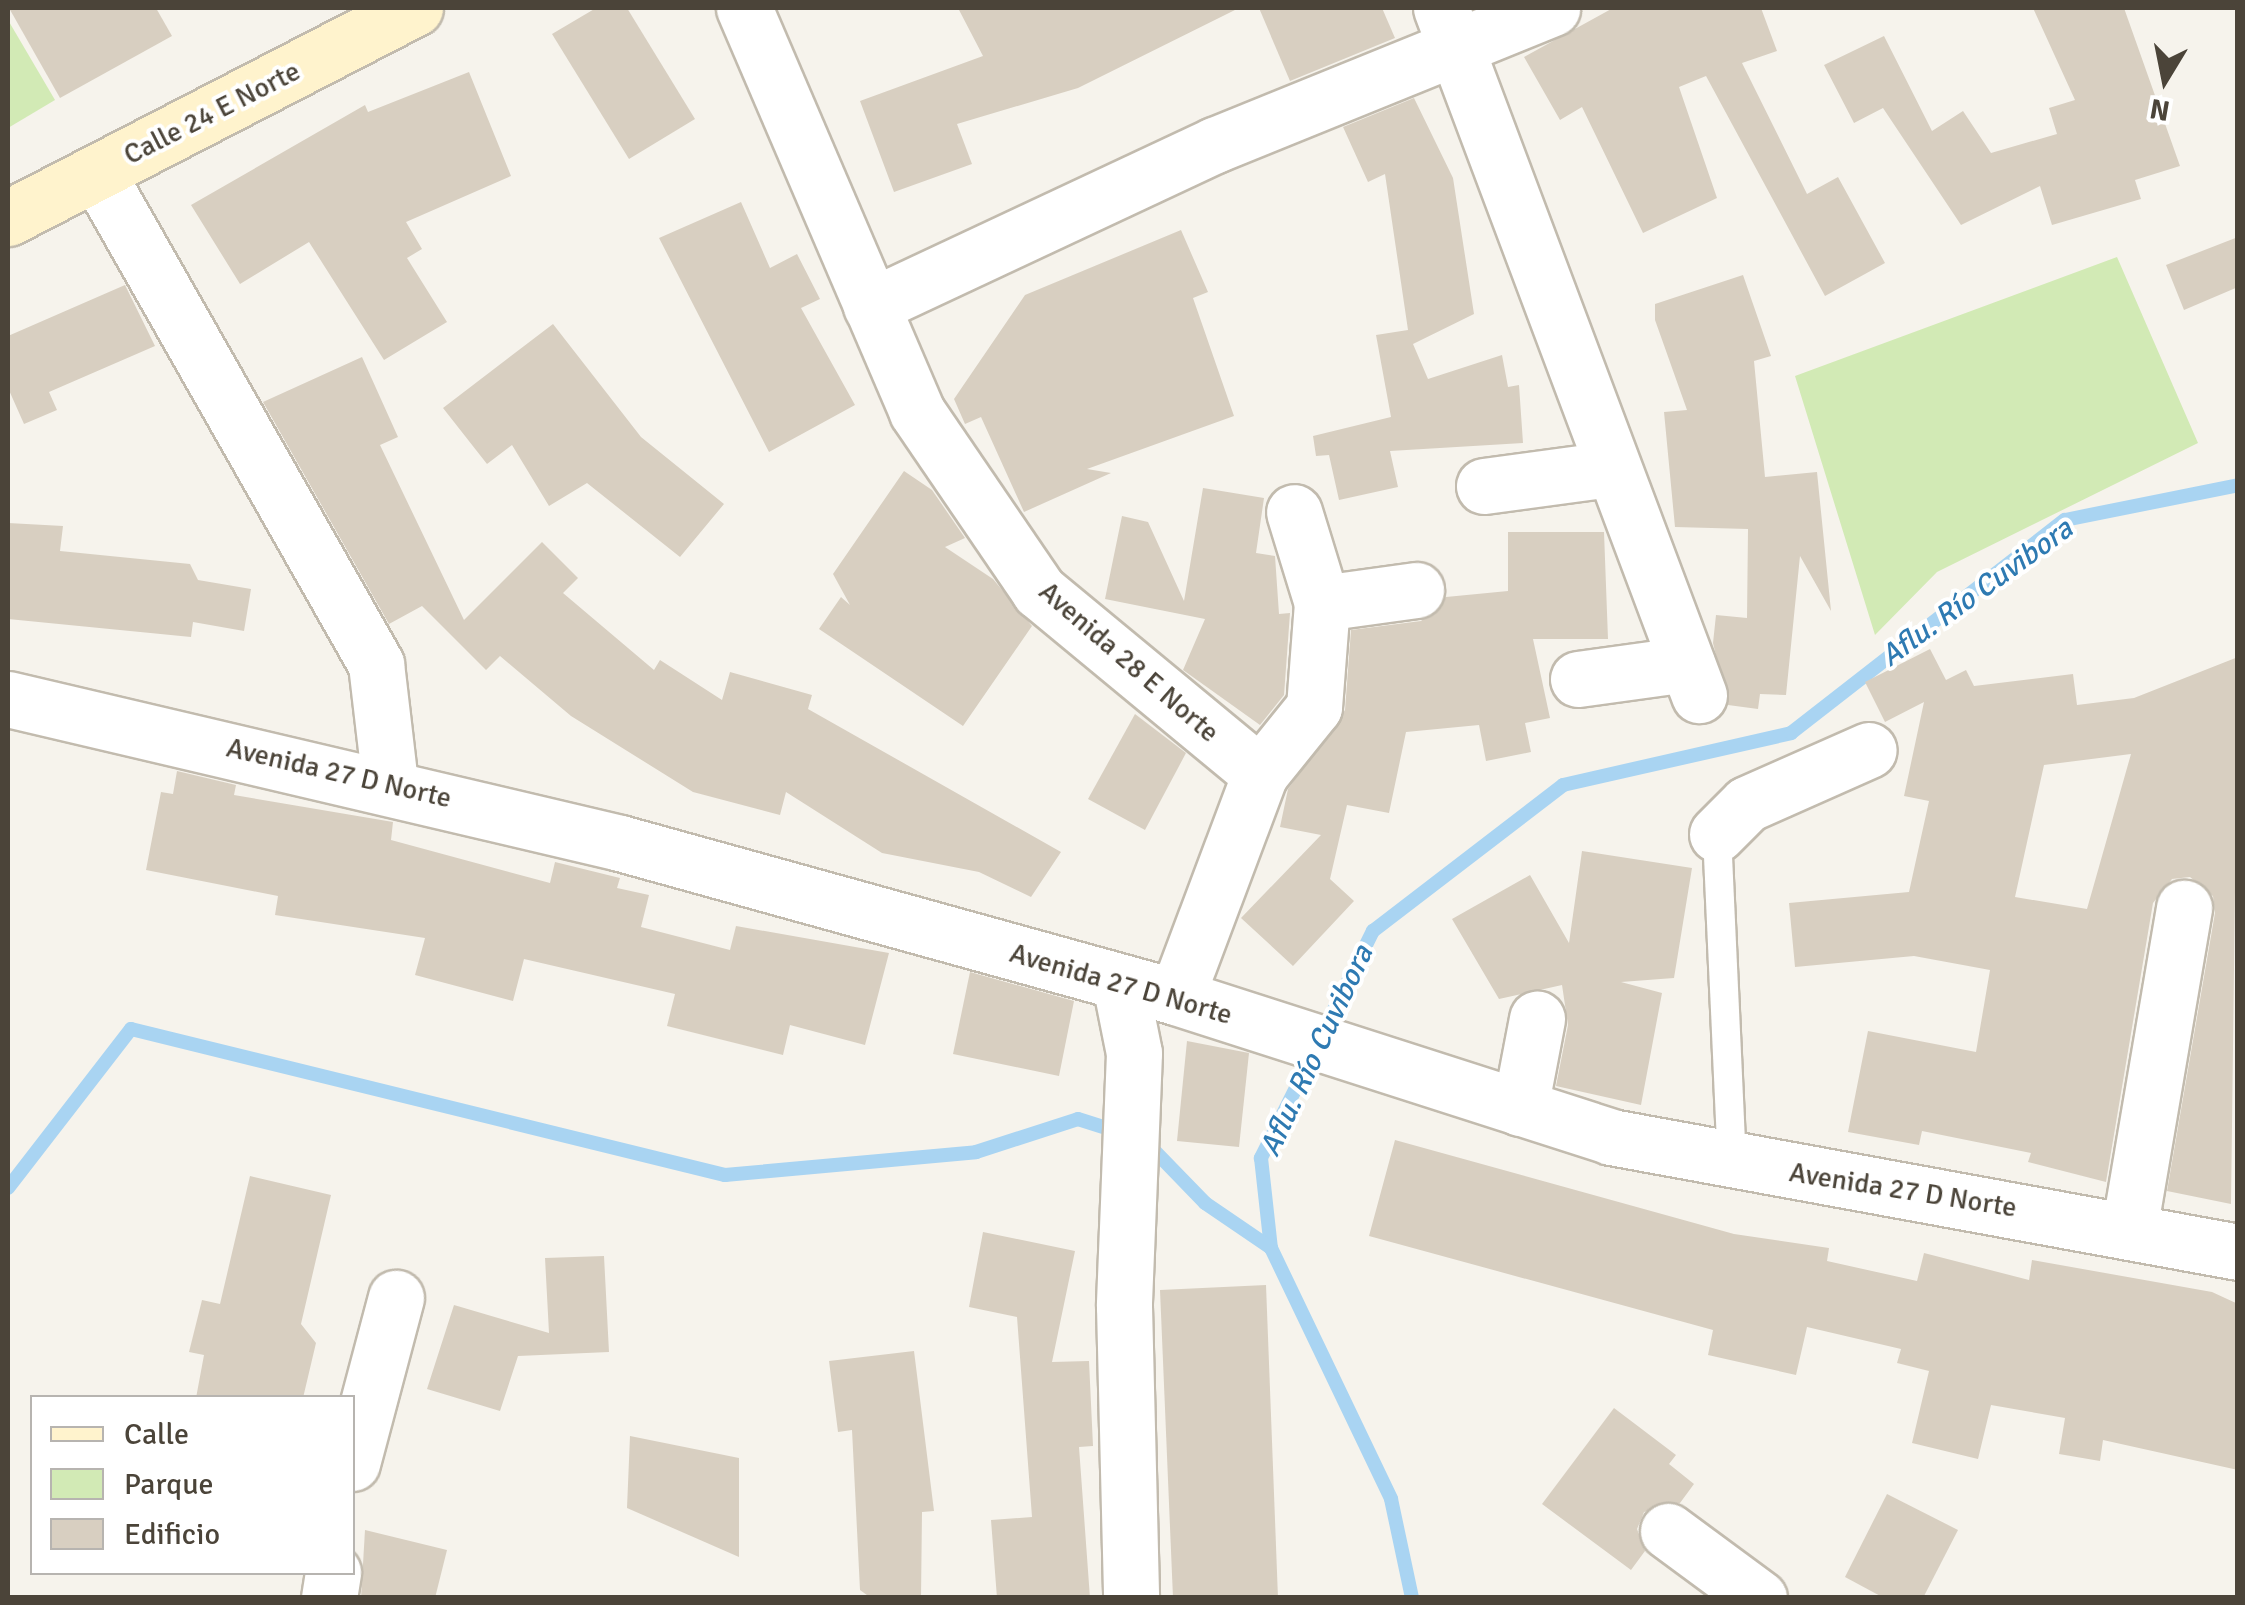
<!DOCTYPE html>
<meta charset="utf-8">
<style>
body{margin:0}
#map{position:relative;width:2245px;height:1605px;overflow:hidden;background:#f6f3ec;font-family:Signika,sans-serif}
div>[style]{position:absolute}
.green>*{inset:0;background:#d2eab5}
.stream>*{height:14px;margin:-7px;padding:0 7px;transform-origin:7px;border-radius:7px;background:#a9d4f2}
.building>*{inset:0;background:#d8cfc1}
.roads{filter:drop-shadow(2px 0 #c2bbae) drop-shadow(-2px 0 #c2bbae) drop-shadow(0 2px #c2bbae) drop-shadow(0 -2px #c2bbae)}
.service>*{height:28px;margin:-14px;padding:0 14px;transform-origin:14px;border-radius:14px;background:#fff}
.minor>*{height:55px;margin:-27.5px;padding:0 27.5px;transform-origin:27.5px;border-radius:27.5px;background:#fff}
.secondary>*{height:55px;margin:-27.5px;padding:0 27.5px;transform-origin:27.5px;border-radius:27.5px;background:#fff3cd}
span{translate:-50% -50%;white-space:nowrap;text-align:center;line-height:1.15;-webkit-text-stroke:8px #fff;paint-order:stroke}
.street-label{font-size:28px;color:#4b4439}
.water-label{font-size:30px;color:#2e7ab2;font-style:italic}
.frame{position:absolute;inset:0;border:10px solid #4b4439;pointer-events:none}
.legend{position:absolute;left:30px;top:1395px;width:325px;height:180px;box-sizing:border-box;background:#fff;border:2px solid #b7b4b0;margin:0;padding:12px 18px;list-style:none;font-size:30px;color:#4b4439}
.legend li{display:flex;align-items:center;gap:20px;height:50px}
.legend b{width:50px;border:2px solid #b7b4b0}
.north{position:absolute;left:2115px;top:30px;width:100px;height:100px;-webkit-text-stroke:8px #fff;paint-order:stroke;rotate:190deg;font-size:28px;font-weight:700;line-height:40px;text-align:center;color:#4b4439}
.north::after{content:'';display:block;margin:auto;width:35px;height:45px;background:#4b4439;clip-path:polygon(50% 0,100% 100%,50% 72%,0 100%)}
</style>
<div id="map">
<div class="green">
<i style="clip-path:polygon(8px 20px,55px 100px,8px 128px)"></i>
<i style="clip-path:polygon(2117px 257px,2198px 443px,1937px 572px,1875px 635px,1795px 376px)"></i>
</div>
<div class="stream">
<i style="left:1323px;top:1032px;width:113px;rotate:-63.7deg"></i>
<i style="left:1373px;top:931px;width:240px;rotate:-37.5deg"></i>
<i style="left:1563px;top:785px;width:234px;rotate:-12.8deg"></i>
<i style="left:1791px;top:733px;width:347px;rotate:-37.9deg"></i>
<i style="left:2065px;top:520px;width:177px;rotate:-11.4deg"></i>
<i style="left:1314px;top:1052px;width:119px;rotate:116.6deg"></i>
<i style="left:1261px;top:1158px;width:91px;rotate:83.7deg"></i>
<i style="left:1271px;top:1248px;width:278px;rotate:64.4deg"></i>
<i style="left:1391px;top:1499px;width:101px;rotate:78deg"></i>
<i style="left:1144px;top:1140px;width:88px;rotate:45.9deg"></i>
<i style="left:1205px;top:1203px;width:80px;rotate:34.3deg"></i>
<i style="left:8px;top:1188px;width:201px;rotate:-52.3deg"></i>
<i style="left:131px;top:1029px;width:612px;rotate:13.81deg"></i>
<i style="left:725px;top:1175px;width:252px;rotate:-5.2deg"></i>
<i style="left:976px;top:1152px;width:107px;rotate:-17.9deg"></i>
<i style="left:1078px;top:1119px;width:43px;rotate:17.6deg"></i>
</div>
<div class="building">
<i style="clip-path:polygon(9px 8px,156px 8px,172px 36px,60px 98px)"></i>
<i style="clip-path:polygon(596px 8px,627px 8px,695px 119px,629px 159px,552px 34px)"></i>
<i style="clip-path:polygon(958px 8px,1239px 8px,1078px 88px,957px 124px,972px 164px,894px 192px,860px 101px,983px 56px)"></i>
<i style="clip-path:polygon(1259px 8px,1382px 8px,1395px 38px,1290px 81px)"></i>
<i style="clip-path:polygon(1613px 8px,1761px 8px,1777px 51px,1742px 63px,1807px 194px,1838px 177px,1885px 263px,1825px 296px,1706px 76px,1679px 87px,1717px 198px,1643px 233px,1582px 107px,1560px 120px,1524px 57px)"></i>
<i style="clip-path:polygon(2033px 8px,2124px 8px,2180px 166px,2135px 180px,2141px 199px,2052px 225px,2040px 186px,1961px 225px,1883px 108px,1854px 123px,1824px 65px,1884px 36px,1932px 131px,1963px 111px,1991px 153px,2057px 134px,2049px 108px,2075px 100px)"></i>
<i style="clip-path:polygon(469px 72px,511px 176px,406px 222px,422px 249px,407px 258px,447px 322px,384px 360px,309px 242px,240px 284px,191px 205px,365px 105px,368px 112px)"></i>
<i style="clip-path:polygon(1414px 98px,1453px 178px,1474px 314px,1413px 344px,1428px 379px,1502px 355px,1508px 387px,1519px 385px,1523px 443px,1390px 451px,1398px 487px,1339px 500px,1329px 455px,1316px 456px,1313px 436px,1391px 417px,1376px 335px,1408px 330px,1385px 174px,1368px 182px,1343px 127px)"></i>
<i style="clip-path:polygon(741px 202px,770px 268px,797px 254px,820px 299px,801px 308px,855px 405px,769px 452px,659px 238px)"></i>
<i style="clip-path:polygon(1181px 230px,1208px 292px,1193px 298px,1234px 416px,1087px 469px,1111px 473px,1024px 512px,981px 417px,965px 424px,954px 399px,1025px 295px)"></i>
<i style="clip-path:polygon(2238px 237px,2238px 287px,2184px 310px,2166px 265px)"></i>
<i style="clip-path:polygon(1743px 275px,1771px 356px,1754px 361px,1765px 477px,1817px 472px,1831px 611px,1800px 556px,1786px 695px,1760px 694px,1758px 709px,1728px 705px,1713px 643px,1716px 615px,1747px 618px,1748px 529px,1675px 527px,1664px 412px,1687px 410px,1655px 320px,1655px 304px)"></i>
<i style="clip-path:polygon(125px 285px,155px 346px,49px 392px,57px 410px,24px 424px,8px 388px,8px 336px)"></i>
<i style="clip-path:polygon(553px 324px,641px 437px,724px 504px,680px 557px,587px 483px,549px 506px,512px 445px,487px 464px,443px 408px)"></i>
<i style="clip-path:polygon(362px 357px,398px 437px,380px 445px,464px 620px,542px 542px,578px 578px,563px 593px,654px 670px,660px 660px,722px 700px,730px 672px,812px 695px,808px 709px,1061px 852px,1031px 897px,979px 872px,882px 853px,786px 792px,780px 815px,693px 792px,571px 716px,500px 656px,486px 670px,422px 606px,389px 624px,263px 402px)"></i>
<i style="clip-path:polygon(904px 471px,932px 490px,965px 538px,945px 547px,993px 579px,1032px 626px,963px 726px,819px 629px,841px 597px,850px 605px,833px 574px)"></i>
<i style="clip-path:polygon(1203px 488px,1264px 498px,1256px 553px,1275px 556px,1279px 614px,1290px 613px,1284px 695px,1260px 725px,1183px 670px,1205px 619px,1105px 599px,1122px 516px,1148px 522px,1184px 601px)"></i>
<i style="clip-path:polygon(8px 523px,63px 526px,60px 551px,190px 564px,198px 580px,251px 589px,244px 631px,193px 622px,191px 637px,8px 619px)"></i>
<i style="clip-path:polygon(1508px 532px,1604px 532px,1608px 639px,1533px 639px,1550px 718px,1525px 723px,1531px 752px,1486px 761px,1479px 725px,1406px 732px,1389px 813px,1347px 805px,1330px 879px,1354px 901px,1293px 966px,1241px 918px,1321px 835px,1280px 827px,1288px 789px,1345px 710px,1351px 630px,1421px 621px,1446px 597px,1508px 591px)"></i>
<i style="clip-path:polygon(evenodd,1930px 649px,1946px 680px,1966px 670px,1974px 686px,2073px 674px,2077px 705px,2134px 698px,2238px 657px,2231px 1204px,2167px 1191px,2215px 913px,2213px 896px,2190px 877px,2172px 879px,2153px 903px,2106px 1182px,2028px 1162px,2031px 1153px,1922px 1131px,1919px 1145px,1848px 1132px,1868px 1031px,1976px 1052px,1990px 970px,1914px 956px,1795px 967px,1789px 903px,1909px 892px,1929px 801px,1904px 796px,1924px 702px,1885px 722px,1865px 682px,1930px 649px,2131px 754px,2087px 909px,2015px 897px,2044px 765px,2131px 754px)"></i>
<i style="clip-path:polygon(1135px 714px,1186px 753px,1145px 830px,1088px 799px)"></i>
<i style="clip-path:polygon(177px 771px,236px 785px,234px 795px,393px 822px,391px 840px,550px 883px,555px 862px,620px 878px,617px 888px,649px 895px,641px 927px,730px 950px,736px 926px,889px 953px,865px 1045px,790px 1025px,783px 1055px,667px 1026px,675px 994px,524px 959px,513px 1001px,415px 975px,425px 938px,275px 915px,278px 896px,146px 870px,161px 792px,173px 794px)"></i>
<i style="clip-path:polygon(1582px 851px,1692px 868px,1674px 978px,1621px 982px,1662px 993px,1641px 1105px,1556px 1086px,1568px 1025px,1562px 985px,1499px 999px,1452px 919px,1530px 875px,1569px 943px)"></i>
<i style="clip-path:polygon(970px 972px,1074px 1001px,1059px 1076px,953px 1054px)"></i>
<i style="clip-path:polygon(1187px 1041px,1249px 1053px,1239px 1147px,1177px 1141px)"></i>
<i style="clip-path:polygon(1395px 1140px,1734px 1234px,1829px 1248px,1827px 1261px,1917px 1281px,1924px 1253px,2029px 1280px,2032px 1260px,2212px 1292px,2238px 1304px,2238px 1470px,2103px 1440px,2100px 1461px,2059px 1454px,2065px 1418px,1991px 1405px,1978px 1459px,1912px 1443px,1929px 1371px,1897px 1363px,1901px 1349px,1807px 1327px,1796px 1375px,1708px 1355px,1713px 1330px,1369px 1236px)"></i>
<i style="clip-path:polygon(250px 1176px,331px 1195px,301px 1324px,316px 1343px,303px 1398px,196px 1398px,204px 1355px,189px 1352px,202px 1300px,220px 1304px)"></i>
<i style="clip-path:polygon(983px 1232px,1075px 1251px,1052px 1362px,1089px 1361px,1093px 1446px,1079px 1447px,1090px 1598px,997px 1598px,991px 1520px,1032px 1517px,1017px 1317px,969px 1307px)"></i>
<i style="clip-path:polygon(604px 1256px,609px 1352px,518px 1356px,500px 1411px,427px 1389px,454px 1305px,549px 1333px,545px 1258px)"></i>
<i style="clip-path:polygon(1266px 1285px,1278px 1598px,1173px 1598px,1160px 1290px)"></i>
<i style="clip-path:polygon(914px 1351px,934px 1511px,922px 1512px,921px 1598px,871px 1598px,860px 1590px,852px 1430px,838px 1432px,829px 1361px)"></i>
<i style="clip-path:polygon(1614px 1408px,1676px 1455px,1669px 1464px,1694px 1484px,1680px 1503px,1644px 1512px,1637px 1529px,1645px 1551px,1631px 1570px,1542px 1504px)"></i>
<i style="clip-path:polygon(630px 1436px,739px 1458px,739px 1557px,627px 1508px)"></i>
<i style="clip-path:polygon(1887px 1494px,1958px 1530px,1923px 1598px,1884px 1598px,1845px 1577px)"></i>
<i style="clip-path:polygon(365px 1530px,447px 1550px,435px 1598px,361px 1598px)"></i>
</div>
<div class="roads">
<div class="service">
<i style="left:1717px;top:834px;width:328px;rotate:87.4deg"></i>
</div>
<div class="minor">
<i style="left:744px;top:8px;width:439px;rotate:66.8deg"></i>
<i style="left:917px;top:412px;width:217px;rotate:55.7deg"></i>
<i style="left:1039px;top:591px;width:287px;rotate:39.6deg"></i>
<i style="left:1260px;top:774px;width:238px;rotate:110.6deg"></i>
<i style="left:1441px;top:8px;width:734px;rotate:69.42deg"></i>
<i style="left:97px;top:173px;width:565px;rotate:60.39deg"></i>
<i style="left:376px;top:664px;width:121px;rotate:83.3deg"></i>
<i style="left:871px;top:306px;width:380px;rotate:-25.1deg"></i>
<i style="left:1215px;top:145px;width:364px;rotate:-22.1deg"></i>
<i style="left:1484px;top:486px;width:127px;rotate:-7.7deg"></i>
<i style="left:1322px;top:603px;width:95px;rotate:-7.9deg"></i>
<i style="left:1578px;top:679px;width:110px;rotate:-7.8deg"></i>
<i style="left:8px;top:699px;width:629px;rotate:13.24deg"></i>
<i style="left:620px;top:843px;width:577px;rotate:15.48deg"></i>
<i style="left:1176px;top:997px;width:457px;rotate:17.8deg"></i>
<i style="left:1611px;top:1137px;width:637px;rotate:10.39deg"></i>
<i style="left:1260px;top:774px;width:86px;rotate:-51.1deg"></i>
<i style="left:1314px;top:707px;width:104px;rotate:-85.6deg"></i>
<i style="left:1322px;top:603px;width:95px;rotate:-107.1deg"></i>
<i style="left:1717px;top:834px;width:42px;rotate:-45deg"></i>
<i style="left:1747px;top:804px;width:133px;rotate:-23.9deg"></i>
<i style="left:1120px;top:983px;width:71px;rotate:78.7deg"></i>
<i style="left:1134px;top:1053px;width:253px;rotate:92.3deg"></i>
<i style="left:1124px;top:1306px;width:292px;rotate:88.6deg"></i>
<i style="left:1520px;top:1108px;width:91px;rotate:-79.2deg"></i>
<i style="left:2129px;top:1230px;width:327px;rotate:-80.3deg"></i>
<i style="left:352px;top:1463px;width:171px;rotate:-75.1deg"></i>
<i style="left:1668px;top:1531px;width:113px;rotate:36.4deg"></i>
<i style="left:329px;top:1598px;width:26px;rotate:-81deg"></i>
</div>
<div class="secondary">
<i style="left:8px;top:218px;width:458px;rotate:-27.3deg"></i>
</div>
</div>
<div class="street-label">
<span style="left:212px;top:113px;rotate:-27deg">Calle 24 E Norte</span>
<span style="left:1129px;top:662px;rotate:41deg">Avenida 28 E Norte</span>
<span style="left:339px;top:773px;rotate:13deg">Avenida 27 D Norte</span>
<span style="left:1121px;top:984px;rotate:16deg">Avenida 27 D Norte</span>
<span style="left:1903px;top:1190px;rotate:9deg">Avenida 27 D Norte</span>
</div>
<div class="water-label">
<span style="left:1977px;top:593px;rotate:-36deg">Aflu. Río Cuvibora</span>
<span style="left:1317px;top:1051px;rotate:-65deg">Aflu. Río Cuvibora</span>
</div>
<div class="frame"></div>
<ul class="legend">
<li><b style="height:12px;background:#fff3cd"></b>Calle</li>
<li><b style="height:28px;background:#d2eab5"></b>Parque</li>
<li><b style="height:28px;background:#d8cfc1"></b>Edificio</li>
</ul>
<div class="north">N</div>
</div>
